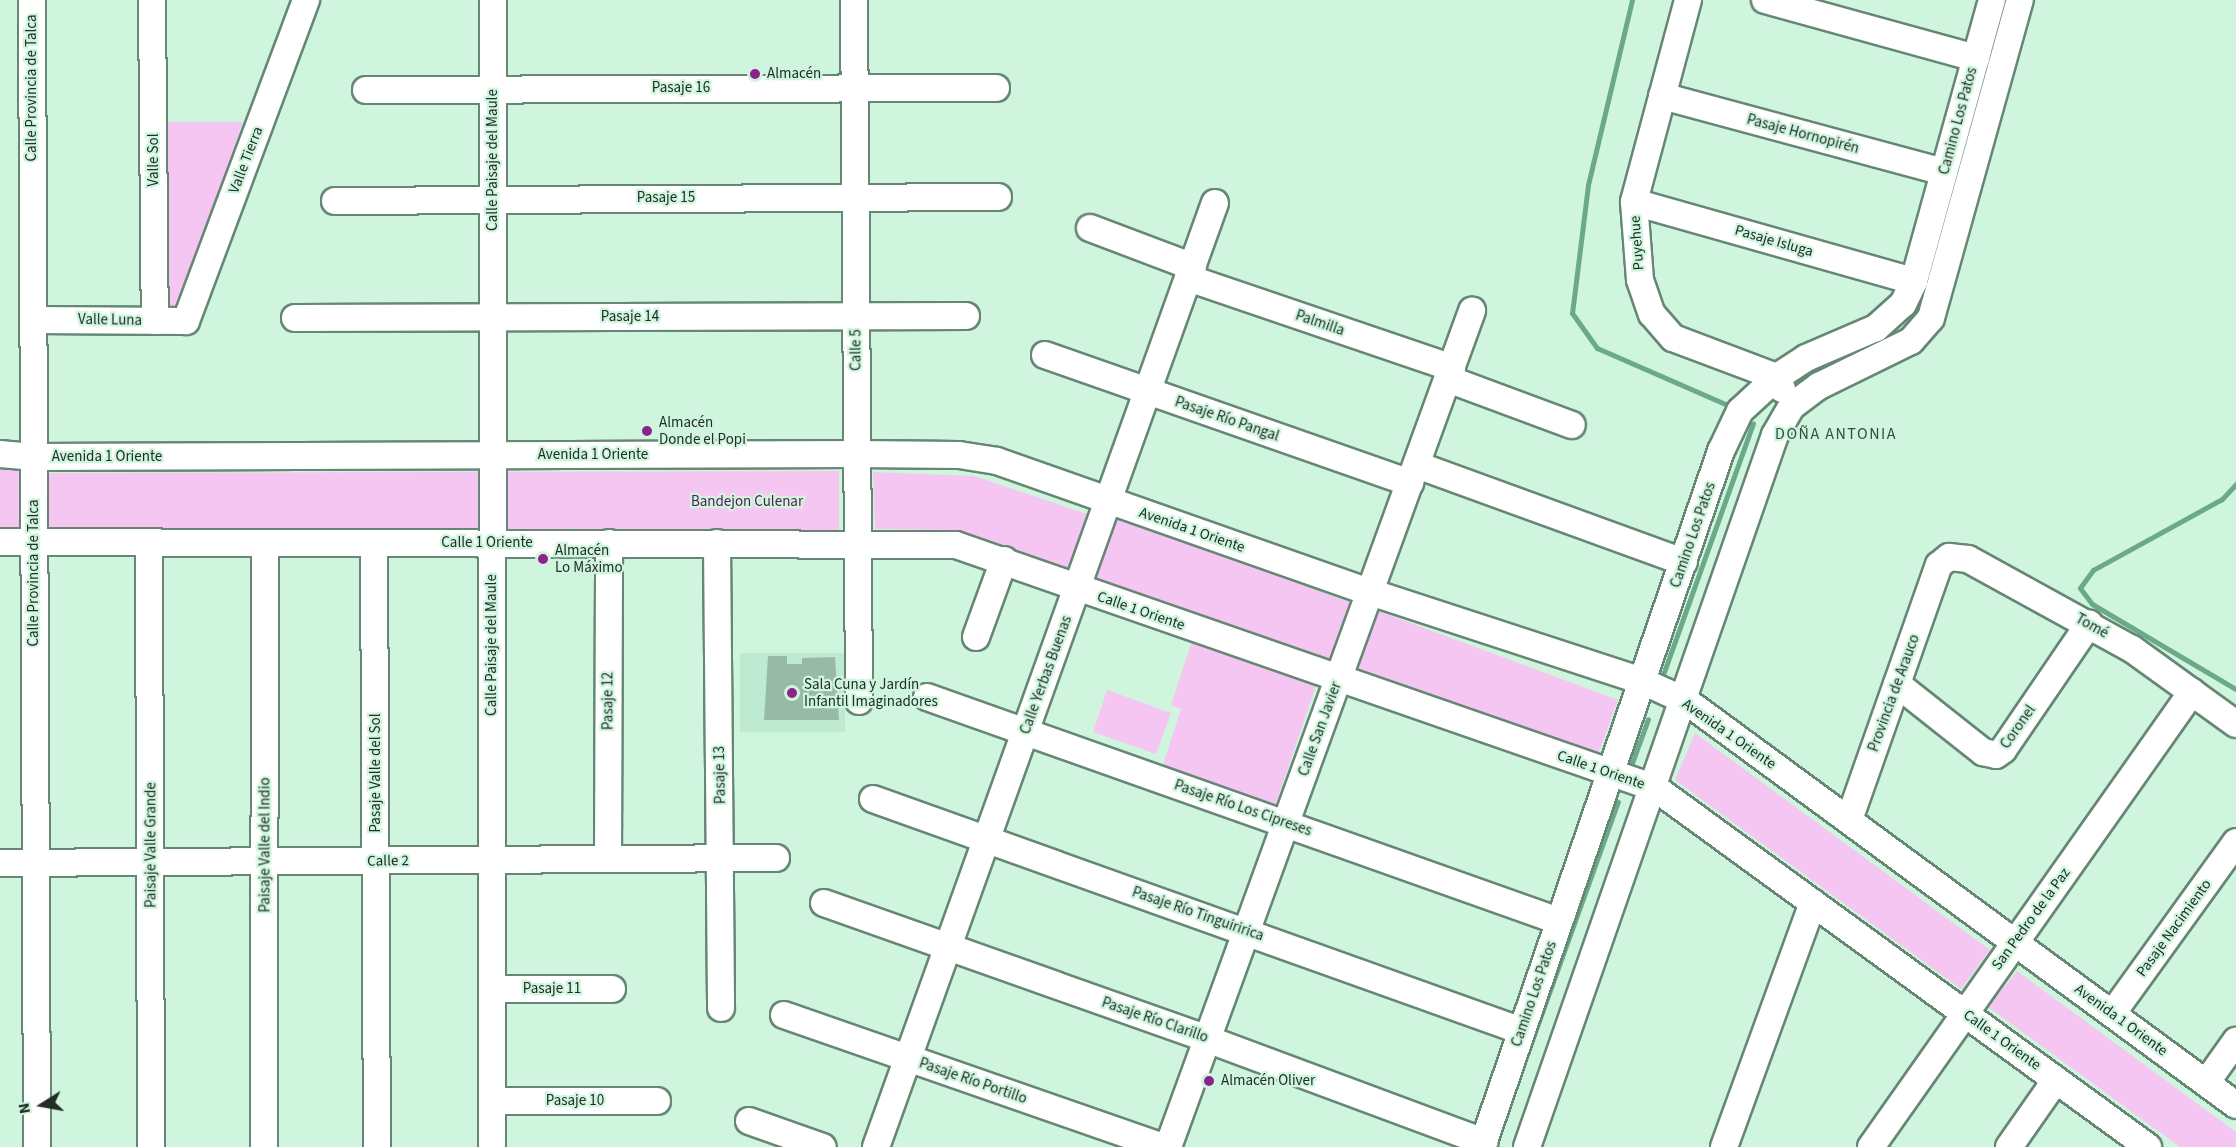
<!DOCTYPE html>
<meta charset="utf-8">
<style>
body{margin:0}
#map{position:relative;width:2236px;height:1147px;overflow:hidden;background:#d0f5df;font-family:"Source Sans 3",sans-serif}
div>[style]{position:absolute}
.built>*{inset:0;background:#bdead0}
.green>*{inset:0;background:#f6c6f2}
.stream>*{height:5px;margin:-2.5px;padding:0 2.5px;transform-origin:2.5px;border-radius:2.5px;background:#6baa89}
.building>*{inset:0;background:#97baa6}
.roads{filter:drop-shadow(2px 0 #658774) drop-shadow(-2px 0 #658774) drop-shadow(0 2px #658774) drop-shadow(0 -2px #658774)}
.minor>*{height:26px;margin:-13px;padding:0 13px;transform-origin:13px;border-radius:13px;background:#fff}
.dots>*{width:16px;height:16px;translate:-50% -50%;box-sizing:border-box;border:3px solid #d0f5df;border-radius:50%}
span{translate:-50% -50%;white-space:nowrap;text-align:center;line-height:1.15;-webkit-text-stroke:4.5px #d0f5df;paint-order:stroke}
.poi-label{font-size:15px;color:#202e26}
.left{translate:0 -50%;text-align:left}
.street-label{font-size:15px;color:#202e26}
.park-label{font-size:15px;color:#521951}
.neighbourhood-label{font-size:16px;color:#2f4f3e;letter-spacing:1.5px}
.north{position:absolute;left:12px;top:1075px;width:60px;height:60px;-webkit-text-stroke:4px #d0f5df;paint-order:stroke;rotate:259deg;font-size:16px;font-weight:700;line-height:24px;text-align:center;color:#202e26}
.north::after{content:'';display:block;margin:auto;width:21px;height:27px;background:#202e26;clip-path:polygon(50% 0,100% 100%,50% 72%,0 100%)}
</style>
<div id="map">
<div class="built">
<i style="clip-path:polygon(740px 653px,845px 653px,845px 732px,740px 732px)"></i>
</div>
<div class="green">
<i style="clip-path:polygon(157px 122px,243px 122px,178px 309px,159px 305px)"></i>
<i style="clip-path:polygon(0 465px,20px 466px,21px 535px,0 533px)"></i>
<i style="clip-path:polygon(839px 471px,839px 533px,48px 535px,48px 473px)"></i>
<i style="clip-path:polygon(873px 472px,974px 476px,1090px 515px,1070px 573px,955px 530px,875px 529px)"></i>
<i style="clip-path:polygon(1118px 518px,1352px 603px,1329px 665px,1095px 580px)"></i>
<i style="clip-path:polygon(1373px 609px,1618px 700px,1596px 760px,1351px 669px)"></i>
<i style="clip-path:polygon(1192px 641px,1317px 683px,1275px 806px,1162px 768px,1181px 709px,1171px 705px)"></i>
<i style="clip-path:polygon(1107px 690px,1171px 713px,1156px 754px,1093px 732px)"></i>
<i style="clip-path:polygon(1695px 733px,1990px 950px,1961px 989px,1675px 780px)"></i>
<i style="clip-path:polygon(2017px 971px,2236px 1132px,2236px 1147px,2180px 1147px,1988px 1007px)"></i>
</div>
<div class="stream">
<i style="left:1632px;top:0;width:190px;rotate:103.4deg"></i>
<i style="left:1588px;top:185px;width:129px;rotate:97.1deg"></i>
<i style="left:1572px;top:313px;width:43px;rotate:54.5deg"></i>
<i style="left:1597px;top:348px;width:140px;rotate:23.6deg"></i>
<i style="left:2236px;top:484px;width:21px;rotate:133deg"></i>
<i style="left:2222px;top:499px;width:147px;rotate:151.2deg"></i>
<i style="left:2093px;top:570px;width:22px;rotate:126deg"></i>
<i style="left:2080px;top:588px;width:20px;rotate:53deg"></i>
<i style="left:2092px;top:604px;width:167px;rotate:30.6deg"></i>
<i style="left:1664px;top:672px;width:264px;rotate:-70.3deg"></i>
<i style="left:1629px;top:771px;width:55px;rotate:-69.9deg"></i>
<i style="left:1522px;top:1068px;width:283px;rotate:-70.2deg"></i>
</div>
<div class="building">
<i style="clip-path:polygon(768px 656px,787px 656px,787px 664px,802px 664px,802px 658px,835px 657px,839px 720px,764px 720px)"></i>
</div>
<div class="roads">
<div class="minor">
<i style="left:32px;top:0;width:1147px;rotate:89.75deg"></i>
<i style="left:152px;top:0;width:321px;rotate:89.5deg"></i>
<i style="left:854px;top:0;width:701px;rotate:89.59deg"></i>
<i style="left:1688px;top:0;width:209px;rotate:105deg"></i>
<i style="left:1634px;top:202px;width:78px;rotate:85.6deg"></i>
<i style="left:1640px;top:280px;width:36px;rotate:71deg"></i>
<i style="left:1652px;top:314px;width:32px;rotate:49deg"></i>
<i style="left:1673px;top:338px;width:111px;rotate:20.6deg"></i>
<i style="left:1777px;top:377px;width:13px;rotate:67deg"></i>
<i style="left:1765px;top:0;width:219px;rotate:15.4deg"></i>
<i style="left:366px;top:90px;width:630px;rotate:-0.18deg"></i>
<i style="left:1662px;top:96px;width:292px;rotate:15.1deg"></i>
<i style="left:335px;top:201px;width:663px;rotate:-0.35deg"></i>
<i style="left:1634px;top:202px;width:291px;rotate:15.8deg"></i>
<i style="left:1090px;top:228px;width:110px;rotate:20.7deg"></i>
<i style="left:1188px;top:278px;width:279px;rotate:18.8deg"></i>
<i style="left:295px;top:318px;width:671px;rotate:-0.17deg"></i>
<i style="left:33px;top:320px;width:153px;rotate:0.4deg"></i>
<i style="left:186px;top:321px;width:343px;rotate:-69.5deg"></i>
<i style="left:1045px;top:355px;width:387px;rotate:19.3deg"></i>
<i style="left:1448px;top:379px;width:132px;rotate:20.4deg"></i>
<i style="left:0;top:454px;width:33px;rotate:5deg"></i>
<i style="left:33px;top:457px;width:824px;rotate:-0.21deg"></i>
<i style="left:857px;top:454px;width:102px;rotate:0.6deg"></i>
<i style="left:959px;top:455px;width:38px;rotate:9deg"></i>
<i style="left:997px;top:461px;width:395px;rotate:19.4deg"></i>
<i style="left:1370px;top:592px;width:286px;rotate:18.1deg"></i>
<i style="left:1642px;top:681px;width:48px;rotate:24.4deg"></i>
<i style="left:1686px;top:701px;width:682px;rotate:36.3deg"></i>
<i style="left:1417px;top:465px;width:284px;rotate:20deg"></i>
<i style="left:0;top:542px;width:956px;rotate:0.18deg"></i>
<i style="left:956px;top:545px;width:740px;rotate:19.17deg"></i>
<i style="left:1655px;top:788px;width:610px;rotate:36.06deg"></i>
<i style="left:149px;top:543px;width:604px;rotate:89.81deg"></i>
<i style="left:374px;top:543px;width:604px;rotate:89.72deg"></i>
<i style="left:717px;top:543px;width:465px;rotate:89.5deg"></i>
<i style="left:976px;top:637px;width:82px;rotate:-70deg"></i>
<i style="left:1897px;top:684px;width:110px;rotate:38.3deg"></i>
<i style="left:1983px;top:752px;width:13px;rotate:13deg"></i>
<i style="left:1996px;top:755px;width:9px;rotate:-36deg"></i>
<i style="left:2003px;top:750px;width:153px;rotate:-55.7deg"></i>
<i style="left:927px;top:697px;width:671px;rotate:19.52deg"></i>
<i style="left:873px;top:799px;width:689px;rotate:19.67deg"></i>
<i style="left:1849px;top:820px;width:270px;rotate:-70.6deg"></i>
<i style="left:1939px;top:565px;width:13px;rotate:-39deg"></i>
<i style="left:1949px;top:557px;width:19px;rotate:6deg"></i>
<i style="left:1968px;top:559px;width:187px;rotate:28.8deg"></i>
<i style="left:2132px;top:649px;width:128px;rotate:35.8deg"></i>
<i style="left:608px;top:859px;width:316px;rotate:-89.8deg"></i>
<i style="left:0;top:863px;width:776px;rotate:-0.37deg"></i>
<i style="left:824px;top:903px;width:406px;rotate:19.5deg"></i>
<i style="left:1207px;top:1039px;width:296px;rotate:20.4deg"></i>
<i style="left:493px;top:989px;width:119px"></i>
<i style="left:2112px;top:1014px;width:212px;rotate:-54.2deg"></i>
<i style="left:784px;top:1015px;width:400px;rotate:19.2deg"></i>
<i style="left:2206px;top:1083px;width:52px;rotate:-54.5deg"></i>
<i style="left:492px;top:1101px;width:165px"></i>
<i style="left:749px;top:1121px;width:78px;rotate:19.4deg"></i>
<i style="left:264px;top:1147px;width:604px;rotate:-89.91deg"></i>
<i style="left:492px;top:1147px;width:1147px;rotate:-89.95deg"></i>
<i style="left:876px;top:1147px;width:1003px;rotate:-70.25deg"></i>
<i style="left:1168px;top:1147px;width:890px;rotate:-70.02deg"></i>
<i style="left:1482px;top:1147px;width:736px;rotate:-71.05deg"></i>
<i style="left:1721px;top:451px;width:44px;rotate:-64.6deg"></i>
<i style="left:1740px;top:411px;width:50px;rotate:-42.6deg"></i>
<i style="left:1777px;top:377px;width:35px;rotate:-33deg"></i>
<i style="left:1806px;top:358px;width:76px;rotate:-23.2deg"></i>
<i style="left:1876px;top:328px;width:36px;rotate:-42deg"></i>
<i style="left:1903px;top:304px;width:25px;rotate:-64deg"></i>
<i style="left:1914px;top:281px;width:292px;rotate:-74.5deg"></i>
<i style="left:1527px;top:1147px;width:754px;rotate:-70.8deg"></i>
<i style="left:1775px;top:435px;width:34px;rotate:-60deg"></i>
<i style="left:1792px;top:406px;width:34px;rotate:-37deg"></i>
<i style="left:1819px;top:386px;width:102px;rotate:-26.1deg"></i>
<i style="left:1911px;top:341px;width:30px;rotate:-49deg"></i>
<i style="left:1931px;top:318px;width:330px;rotate:-74.4deg"></i>
<i style="left:1724px;top:1147px;width:260px;rotate:-70deg"></i>
<i style="left:1871px;top:1147px;width:557px;rotate:-54.8deg"></i>
<i style="left:2009px;top:1147px;width:82px;rotate:-55deg"></i>
</div>
</div>
<div class="dots">
<i style="left:755px;top:74px;background:#8b2389"></i>
<i style="left:647px;top:431px;background:#8b2389"></i>
<i style="left:543px;top:559px;background:#8b2389"></i>
<i style="left:792px;top:693px;background:#8b2389"></i>
<i style="left:1209px;top:1081px;background:#8b2389"></i>
</div>
<div class="poi-label">
<span class="left" style="left:767px;top:74px">Almacén</span>
<span class="left" style="left:659px;top:431px">Almacén<br>Donde el Popi</span>
<span class="left" style="left:555px;top:559px">Almacén<br>Lo Máximo</span>
<span class="left" style="left:804px;top:693px">Sala Cuna y Jardín<br>Infantil Imaginadores</span>
<span class="left" style="left:1221px;top:1081px">Almacén Oliver</span>
</div>
<div class="street-label">
<span style="left:32px;top:88px;rotate:-90deg">Calle Provincia de Talca</span>
<span style="left:681px;top:88px">Pasaje 16</span>
<span style="left:1958px;top:121px;rotate:-75deg">Camino Los Patos</span>
<span style="left:1803px;top:134px;rotate:15deg">Pasaje Hornopirén</span>
<span style="left:154px;top:160px;rotate:-90deg">Valle Sol</span>
<span style="left:246px;top:160px;rotate:-69deg">Valle Tierra</span>
<span style="left:493px;top:160px;rotate:-90deg">Calle Paisaje del Maule</span>
<span style="left:666px;top:198px">Pasaje 15</span>
<span style="left:1774px;top:241px;rotate:16deg">Pasaje Isluga</span>
<span style="left:1637px;top:243px;rotate:-94deg">Puyehue</span>
<span style="left:630px;top:317px">Pasaje 14</span>
<span style="left:110px;top:320px;rotate:1deg">Valle Luna</span>
<span style="left:1320px;top:323px;rotate:19deg">Palmilla</span>
<span style="left:856px;top:350px;rotate:-90deg">Calle 5</span>
<span style="left:1227px;top:419px;rotate:19deg">Pasaje Río Pangal</span>
<span style="left:593px;top:455px">Avenida 1 Oriente</span>
<span style="left:107px;top:457px">Avenida 1 Oriente</span>
<span style="left:1192px;top:530px;rotate:19deg">Avenida 1 Oriente</span>
<span style="left:1693px;top:535px;rotate:-71deg">Camino Los Patos</span>
<span style="left:487px;top:543px">Calle 1 Oriente</span>
<span style="left:34px;top:573px;rotate:-90deg">Calle Provincia de Talca</span>
<span style="left:1141px;top:611px;rotate:19deg">Calle 1 Oriente</span>
<span style="left:2092px;top:626px;rotate:29deg">Tomé</span>
<span style="left:492px;top:645px;rotate:-90deg">Calle Paisaje del Maule</span>
<span style="left:1046px;top:675px;rotate:-70deg">Calle Yerbas Buenas</span>
<span style="left:1894px;top:693px;rotate:-70deg">Provincia de Arauco</span>
<span style="left:608px;top:701px;rotate:-90deg">Pasaje 12</span>
<span style="left:2018px;top:727px;rotate:-55deg">Coronel</span>
<span style="left:1320px;top:729px;rotate:-70deg">Calle San Javier</span>
<span style="left:1729px;top:734px;rotate:35deg">Avenida 1 Oriente</span>
<span style="left:1601px;top:770px;rotate:19deg">Calle 1 Oriente</span>
<span style="left:376px;top:773px;rotate:-90deg">Pasaje Valle del Sol</span>
<span style="left:720px;top:775px;rotate:-91deg">Pasaje 13</span>
<span style="left:1243px;top:808px;rotate:19deg">Pasaje Río Los Cipreses</span>
<span style="left:151px;top:845px;rotate:-90deg">Paisaje Valle Grande</span>
<span style="left:265px;top:845px;rotate:-90deg">Paisaje Valle del Indio</span>
<span style="left:388px;top:861px;rotate:-1deg">Calle 2</span>
<span style="left:1198px;top:914px;rotate:19deg">Pasaje Río Tinguiririca</span>
<span style="left:2031px;top:919px;rotate:-54deg">San Pedro de la Paz</span>
<span style="left:2174px;top:928px;rotate:-54deg">Pasaje Nacimiento</span>
<span style="left:552px;top:989px">Pasaje 11</span>
<span style="left:1534px;top:994px;rotate:-71deg">Camino Los Patos</span>
<span style="left:1155px;top:1020px;rotate:19deg">Pasaje Río Clarillo</span>
<span style="left:2121px;top:1020px;rotate:36deg">Avenida 1 Oriente</span>
<span style="left:2002px;top:1040px;rotate:36deg">Calle 1 Oriente</span>
<span style="left:973px;top:1081px;rotate:19deg">Pasaje Río Portillo</span>
<span style="left:575px;top:1101px">Pasaje 10</span>
</div>
<div class="park-label">
<span style="left:747px;top:502px">Bandejon Culenar</span>
</div>
<div class="neighbourhood-label">
<span style="left:1836px;top:434px">DOÑA ANTONIA</span>
</div>
<div class="north">N</div>
</div>
